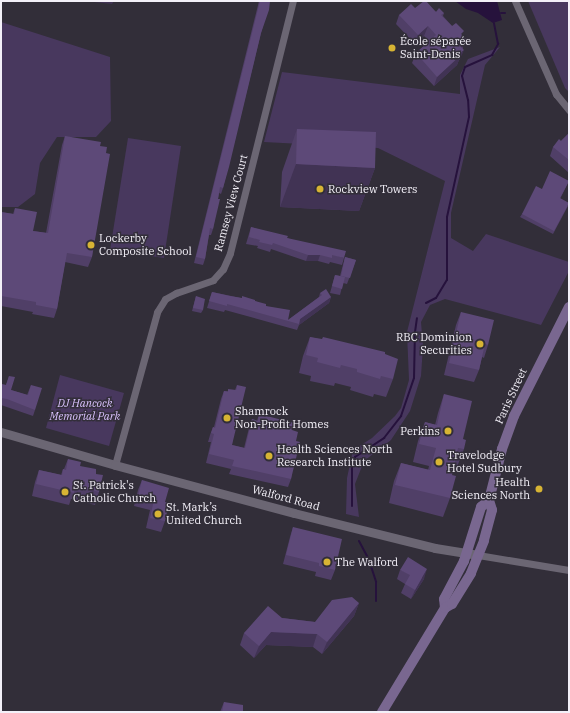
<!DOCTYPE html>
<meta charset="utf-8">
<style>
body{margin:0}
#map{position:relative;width:570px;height:713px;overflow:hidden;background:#322e39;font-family:"IBM Plex Serif",serif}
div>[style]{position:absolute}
.green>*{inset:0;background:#48385e}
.water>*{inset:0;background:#26123c}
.stream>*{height:2px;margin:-1px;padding:0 1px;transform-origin:1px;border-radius:1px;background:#26123c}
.minor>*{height:7px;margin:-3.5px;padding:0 3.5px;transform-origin:3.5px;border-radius:3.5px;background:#6b6673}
.tertiary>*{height:9px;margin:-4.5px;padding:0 4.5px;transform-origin:4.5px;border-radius:4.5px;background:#6b6673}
.secondary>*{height:10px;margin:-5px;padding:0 5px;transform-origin:5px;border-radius:5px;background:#796790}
.wall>*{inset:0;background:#503f67}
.shaded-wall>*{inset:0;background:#413354}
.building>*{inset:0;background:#5d4978}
.dots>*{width:11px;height:11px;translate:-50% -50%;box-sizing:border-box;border:2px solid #322e39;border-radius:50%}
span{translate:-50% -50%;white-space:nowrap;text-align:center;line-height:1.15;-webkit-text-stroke:3px #322e39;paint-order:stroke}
.poi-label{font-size:11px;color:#f3f0f8}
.left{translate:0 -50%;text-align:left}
.right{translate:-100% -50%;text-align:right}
.street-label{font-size:11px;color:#f3f0f8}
.park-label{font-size:11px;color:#d9c1fd;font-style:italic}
.frame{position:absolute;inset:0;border:2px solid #f3f0f8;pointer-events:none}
</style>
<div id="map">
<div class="green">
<i style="clip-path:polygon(528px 1px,569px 1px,569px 92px,565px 88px)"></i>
<i style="clip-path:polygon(1px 22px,110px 57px,111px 121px,96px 137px,57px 137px,40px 163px,35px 194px,18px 207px,1px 207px)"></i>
<i style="clip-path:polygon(500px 47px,485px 65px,451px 213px,451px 238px,473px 251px,486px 234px,569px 262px,569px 271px,541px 325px,445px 299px,430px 305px,421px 322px,423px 346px,421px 376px,410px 411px,391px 440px,364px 461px,355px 484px,359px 517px,346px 514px,347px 478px,353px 450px,372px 438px,395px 416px,401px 408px,409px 380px,407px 332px,445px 181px,378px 148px,264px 142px,282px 72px,460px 94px,460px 75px,468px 59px)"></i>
<i style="clip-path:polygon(128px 138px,181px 146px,164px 258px,110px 250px)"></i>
<i style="clip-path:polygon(60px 375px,124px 393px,109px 446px,46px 428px)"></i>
</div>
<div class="water">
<i style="clip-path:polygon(455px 1px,497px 1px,502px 20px,493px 23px,478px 13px,466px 9px)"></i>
</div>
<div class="stream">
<i style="left:501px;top:13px;width:4px"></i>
<i style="left:426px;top:303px;width:11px;rotate:-27deg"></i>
<i style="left:436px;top:298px;width:21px;rotate:-59deg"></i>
<i style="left:447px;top:280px;width:63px;rotate:-90deg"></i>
<i style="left:447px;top:217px;width:102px;rotate:-77.6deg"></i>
<i style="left:469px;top:117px;width:17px;rotate:-93deg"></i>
<i style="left:468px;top:100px;width:25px;rotate:-104deg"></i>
<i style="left:462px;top:76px;width:9px;rotate:-72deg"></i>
<i style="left:465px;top:67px;width:30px;rotate:-24deg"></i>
<i style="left:492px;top:55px;width:13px;rotate:-61deg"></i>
<i style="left:498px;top:44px;width:21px;rotate:-101deg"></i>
<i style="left:352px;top:506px;width:42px;rotate:-90deg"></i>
<i style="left:352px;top:464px;width:8px;rotate:-67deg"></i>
<i style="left:355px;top:457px;width:35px;rotate:-33deg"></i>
<i style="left:384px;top:438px;width:28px;rotate:-52deg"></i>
<i style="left:401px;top:416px;width:40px;rotate:-71.1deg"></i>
<i style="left:414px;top:378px;width:46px;rotate:-88.8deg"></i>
<i style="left:415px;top:332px;width:14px;rotate:-82deg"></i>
<i style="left:359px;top:541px;width:21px;rotate:62deg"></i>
<i style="left:369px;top:560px;width:23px;rotate:72deg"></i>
<i style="left:376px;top:582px;width:19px;rotate:90deg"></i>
</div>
<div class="minor">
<i style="left:515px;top:1px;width:102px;rotate:66.2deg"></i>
<i style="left:556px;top:94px;width:21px;rotate:51deg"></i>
<i style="left:115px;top:465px;width:159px;rotate:-74.6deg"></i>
<i style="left:157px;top:312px;width:15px;rotate:-58deg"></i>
<i style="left:165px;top:299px;width:13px;rotate:-29deg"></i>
<i style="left:176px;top:293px;width:39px;rotate:-19deg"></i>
<i style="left:213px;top:280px;width:15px;rotate:-48deg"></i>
<i style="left:223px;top:269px;width:17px;rotate:-66deg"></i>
<i style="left:230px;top:253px;width:260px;rotate:-76deg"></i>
<i style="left:478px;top:555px;width:92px;rotate:9.4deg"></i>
</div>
<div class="tertiary">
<i style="left:1px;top:432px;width:119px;rotate:16.1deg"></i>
<i style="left:115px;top:465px;width:185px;rotate:15deg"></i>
<i style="left:294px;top:513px;width:145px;rotate:13.9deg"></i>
<i style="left:435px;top:548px;width:44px;rotate:9.2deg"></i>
</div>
<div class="secondary">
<i style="left:445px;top:608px;width:9px;rotate:-96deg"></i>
<i style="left:444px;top:599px;width:43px;rotate:-62.2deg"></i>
<i style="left:464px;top:561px;width:57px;rotate:-72.5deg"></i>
<i style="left:481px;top:507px;width:11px;rotate:-41deg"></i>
<i style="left:489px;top:500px;width:53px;rotate:-75.7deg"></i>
<i style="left:502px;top:449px;width:35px;rotate:-70deg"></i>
<i style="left:514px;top:416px;width:122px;rotate:-63.2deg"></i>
<i style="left:382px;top:712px;width:122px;rotate:-58.8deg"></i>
<i style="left:445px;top:608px;width:8px;rotate:-30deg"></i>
<i style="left:452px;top:604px;width:36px;rotate:-58deg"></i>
<i style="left:471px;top:573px;width:35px;rotate:-68deg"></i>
<i style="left:484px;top:540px;width:31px;rotate:-75deg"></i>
<i style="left:492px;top:510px;width:10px;rotate:-107deg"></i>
</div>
<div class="wall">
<i style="clip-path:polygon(259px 1px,270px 1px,261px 33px,223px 188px,221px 194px,219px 193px,213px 229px,211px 235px,209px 235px,205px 259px,203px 265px,194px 263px)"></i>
<i style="clip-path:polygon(415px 8px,444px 13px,443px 16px,452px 26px,462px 35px,463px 48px,460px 59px,459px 60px,457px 65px,434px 86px,412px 63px,416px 53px,429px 41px,424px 36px,415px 44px,396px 24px,399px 15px)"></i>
<i style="clip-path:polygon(297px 129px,375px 168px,359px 211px,280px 207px,282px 172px)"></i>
<i style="clip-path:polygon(569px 133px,569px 173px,550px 156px,553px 147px,561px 141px)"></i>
<i style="clip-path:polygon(65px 136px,100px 146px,92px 257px,88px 267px,65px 262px,57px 309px,54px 318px,32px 314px,33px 312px,1px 306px,1px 212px,13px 214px,15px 208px,33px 231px,46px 233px,62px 145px)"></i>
<i style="clip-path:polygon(569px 181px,560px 199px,568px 206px,553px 234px,520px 217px,522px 214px,542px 189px)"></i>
<i style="clip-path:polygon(251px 227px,287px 238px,344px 258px,342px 265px,330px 262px,329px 264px,318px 261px,306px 261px,271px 249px,270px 252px,257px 248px,258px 246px,246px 244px)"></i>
<i style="clip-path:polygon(345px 257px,356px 260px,347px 284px,343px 283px,340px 295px,330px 293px,335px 275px,340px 276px)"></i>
<i style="clip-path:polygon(212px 292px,255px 301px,266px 306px,288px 320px,319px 297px,320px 293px,331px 297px,329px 303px,299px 325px,297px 330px,225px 310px,224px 312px,207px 308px)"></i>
<i style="clip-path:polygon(196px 296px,203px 310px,201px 313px,192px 311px)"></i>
<i style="clip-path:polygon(461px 312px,488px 345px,484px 358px,482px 357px,479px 370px,474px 382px,444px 375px,456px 325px)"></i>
<i style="clip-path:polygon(310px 337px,385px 354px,393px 379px,386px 397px,374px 394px,373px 397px,350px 390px,351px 387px,335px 383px,334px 386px,310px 381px,311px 376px,299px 373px,303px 356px)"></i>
<i style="clip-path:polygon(9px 376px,11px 390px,27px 395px,31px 385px,35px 410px,33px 416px,1px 405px,1px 384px,6px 385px)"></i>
<i style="clip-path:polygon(237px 385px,232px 445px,244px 448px,249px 428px,252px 419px,257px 421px,259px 414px,292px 430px,296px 441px,291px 479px,288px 487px,229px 474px,231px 469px,206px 463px,211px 442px,208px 442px,210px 435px,213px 427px,214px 427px,221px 399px,224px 391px,227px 391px,235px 390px)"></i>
<i style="clip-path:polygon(444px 394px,463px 439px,464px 449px,457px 467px,454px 467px,452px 475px,450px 498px,443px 517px,389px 503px,394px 481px,401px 463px,428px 470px,429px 466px,413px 462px,418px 441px,425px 422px,435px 425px,438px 413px)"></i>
<i style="clip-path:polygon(68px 459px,80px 466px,99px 492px,95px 505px,71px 499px,69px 505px,32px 496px,35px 482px,39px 470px,61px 475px,63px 469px,64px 469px)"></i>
<i style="clip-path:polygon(142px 480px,165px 502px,165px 521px,161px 532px,146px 528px,150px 510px,134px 506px,138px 490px)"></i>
<i style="clip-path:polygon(293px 527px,335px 570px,331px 580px,315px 576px,316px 572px,283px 564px,290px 537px)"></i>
<i style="clip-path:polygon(400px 570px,424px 579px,411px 599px,401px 593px,405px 584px,397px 579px)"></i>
<i style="clip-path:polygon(359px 603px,354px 616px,322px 654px,313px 647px,266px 645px,254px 658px,240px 645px,244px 633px,282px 618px,315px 622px)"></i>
<i style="clip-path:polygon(224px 702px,243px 712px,220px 712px)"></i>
</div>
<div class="shaded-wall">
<i style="clip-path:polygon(95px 1px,114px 1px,112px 4px,94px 2px)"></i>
<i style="clip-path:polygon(428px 26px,424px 36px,415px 44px,418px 35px)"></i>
<i style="clip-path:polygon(466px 39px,462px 48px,459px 45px)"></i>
<i style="clip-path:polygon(464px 50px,460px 59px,459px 60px,457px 65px,434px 86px,437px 77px)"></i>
<i style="clip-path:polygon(296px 164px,375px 168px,359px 211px,280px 207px)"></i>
<i style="clip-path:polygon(308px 255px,320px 255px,318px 261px,306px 261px)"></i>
<i style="clip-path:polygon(331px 297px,329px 303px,299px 325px,300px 319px)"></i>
<i style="clip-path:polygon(427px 569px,424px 579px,411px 599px,415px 590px)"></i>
<i style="clip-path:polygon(359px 603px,354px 616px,322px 654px,327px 642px)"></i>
<i style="clip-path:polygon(271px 632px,317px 634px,313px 647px,266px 645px,254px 658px,259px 646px)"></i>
</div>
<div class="building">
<i style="clip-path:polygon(260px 1px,270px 1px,269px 10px,261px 33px,229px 167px,223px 188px,220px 187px,218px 199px,220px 199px,213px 229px,210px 228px,205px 259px,196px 257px)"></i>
<i style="clip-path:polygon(424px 1px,426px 1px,436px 12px,439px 8px,444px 13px,441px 15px,452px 26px,456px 23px,464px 31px,461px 34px,466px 39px,459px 45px,464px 50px,459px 54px,461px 55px,437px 77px,416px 53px,436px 35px,428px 26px,418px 35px,399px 15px,411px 4px,415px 8px)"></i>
<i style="clip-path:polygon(297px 129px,376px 132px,375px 168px,296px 164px)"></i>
<i style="clip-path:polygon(569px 133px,569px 145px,568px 147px,569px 148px,569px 160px,553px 147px,559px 139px,561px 141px)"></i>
<i style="clip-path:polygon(65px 136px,101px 142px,100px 146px,107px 147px,106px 153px,110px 154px,92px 257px,67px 253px,57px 309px,36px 305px,36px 302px,1px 296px,1px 212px,14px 214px,15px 208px,37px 212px,33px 231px,48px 233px)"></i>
<i style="clip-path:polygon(550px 171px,569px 181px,560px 198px,569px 203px,554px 231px,522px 214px,536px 186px,542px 189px)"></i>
<i style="clip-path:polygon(251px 227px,288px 236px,287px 238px,346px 251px,344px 258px,332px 255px,332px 258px,320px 255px,308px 255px,273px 243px,272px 245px,259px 242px,260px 240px,249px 237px)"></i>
<i style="clip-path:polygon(345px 257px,356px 260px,350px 278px,341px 276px)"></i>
<i style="clip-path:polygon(335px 275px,345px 277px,342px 289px,332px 286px)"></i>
<i style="clip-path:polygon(326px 289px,331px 297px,300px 319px,299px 324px,227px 304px,227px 306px,209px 301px,212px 292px,230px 296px,242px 298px,242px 296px,255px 300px,255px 301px,266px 304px,266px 306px,290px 310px,288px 320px,322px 295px,320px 293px)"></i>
<i style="clip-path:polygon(196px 296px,205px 299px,203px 310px,193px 308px)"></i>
<i style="clip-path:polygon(461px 312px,494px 320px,488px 345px,485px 344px,479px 370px,449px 363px)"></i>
<i style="clip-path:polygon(310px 337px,322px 339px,323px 337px,385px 352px,385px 354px,398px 359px,393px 379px,381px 376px,380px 379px,357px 372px,357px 369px,341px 365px,340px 368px,317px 362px,318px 358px,306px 355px)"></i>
<i style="clip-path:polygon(9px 376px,15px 377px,11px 390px,28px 395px,31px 385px,42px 388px,35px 410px,7px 399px,1px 398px,1px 384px,6px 385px)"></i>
<i style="clip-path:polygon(237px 385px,246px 387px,232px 445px,245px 448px,252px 419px,258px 421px,259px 414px,294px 423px,292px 430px,298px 432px,296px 441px,300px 442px,291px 479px,232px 466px,234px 460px,209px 454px,214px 434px,211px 433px,213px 427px,215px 428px,224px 391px,228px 392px,228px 389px,236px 390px)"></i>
<i style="clip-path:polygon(444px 394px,472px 401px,463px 439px,466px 440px,464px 449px,458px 448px,452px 475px,456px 476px,450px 498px,395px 485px,401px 463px,430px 470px,436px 448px,419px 444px,425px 422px,437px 425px)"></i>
<i style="clip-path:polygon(68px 459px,81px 462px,80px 466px,96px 469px,96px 474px,103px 475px,99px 492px,75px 486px,74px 493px,36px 484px,39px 470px,62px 475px,63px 469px,66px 470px)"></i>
<i style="clip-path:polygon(142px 480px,169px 488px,165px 502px,169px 503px,165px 521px,150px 518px,154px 500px,138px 496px)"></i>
<i style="clip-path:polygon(293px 527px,342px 539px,335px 570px,319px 566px,319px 563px,286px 555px)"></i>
<i style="clip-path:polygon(408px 557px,427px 569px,415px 590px,405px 584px,410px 575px,400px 570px)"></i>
<i style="clip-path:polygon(352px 597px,359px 603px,327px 642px,317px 634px,271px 632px,259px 646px,244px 633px,268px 606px,282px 618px,315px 622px,332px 600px)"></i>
<i style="clip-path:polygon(224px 702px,243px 705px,243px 712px,222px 712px)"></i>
</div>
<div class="dots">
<i style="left:392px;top:48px;background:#d7b434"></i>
<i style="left:320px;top:189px;background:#d7b434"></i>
<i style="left:91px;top:245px;background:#d7b434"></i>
<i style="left:480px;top:344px;background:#d7b434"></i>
<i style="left:227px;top:418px;background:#d7b434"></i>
<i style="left:448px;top:431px;background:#d7b434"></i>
<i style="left:269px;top:456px;background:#d7b434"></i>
<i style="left:439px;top:462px;background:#d7b434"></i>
<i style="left:539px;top:489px;background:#d7b434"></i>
<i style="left:65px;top:492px;background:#d7b434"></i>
<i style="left:158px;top:514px;background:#d7b434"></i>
<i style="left:327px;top:562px;background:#d7b434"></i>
</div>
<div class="poi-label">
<span class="left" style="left:400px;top:48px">École séparée<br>Saint-Denis</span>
<span class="left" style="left:328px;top:189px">Rockview Towers</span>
<span class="left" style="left:99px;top:245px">Lockerby<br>Composite School</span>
<span class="right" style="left:472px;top:344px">RBC Dominion<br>Securities</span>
<span class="left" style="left:235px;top:418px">Shamrock<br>Non-Profit Homes</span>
<span class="right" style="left:440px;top:431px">Perkins</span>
<span class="left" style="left:277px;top:456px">Health Sciences North<br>Research Institute</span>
<span class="left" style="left:447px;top:462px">Travelodge<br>Hotel Sudbury</span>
<span class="right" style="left:530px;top:489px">Health<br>Sciences North</span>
<span class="left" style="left:73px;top:492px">St. Patrick's<br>Catholic Church</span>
<span class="left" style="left:166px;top:514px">St. Mark’s<br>United Church</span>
<span class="left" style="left:335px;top:562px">The Walford</span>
</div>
<div class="street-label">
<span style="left:231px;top:203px;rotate:-75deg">Ramsey View Court</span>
<span style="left:511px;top:396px;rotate:-65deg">Paris Street</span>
<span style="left:286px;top:498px;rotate:15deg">Walford Road</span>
</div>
<div class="park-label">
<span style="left:85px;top:410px">DJ Hancock<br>Memorial Park</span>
</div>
<div class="frame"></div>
</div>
